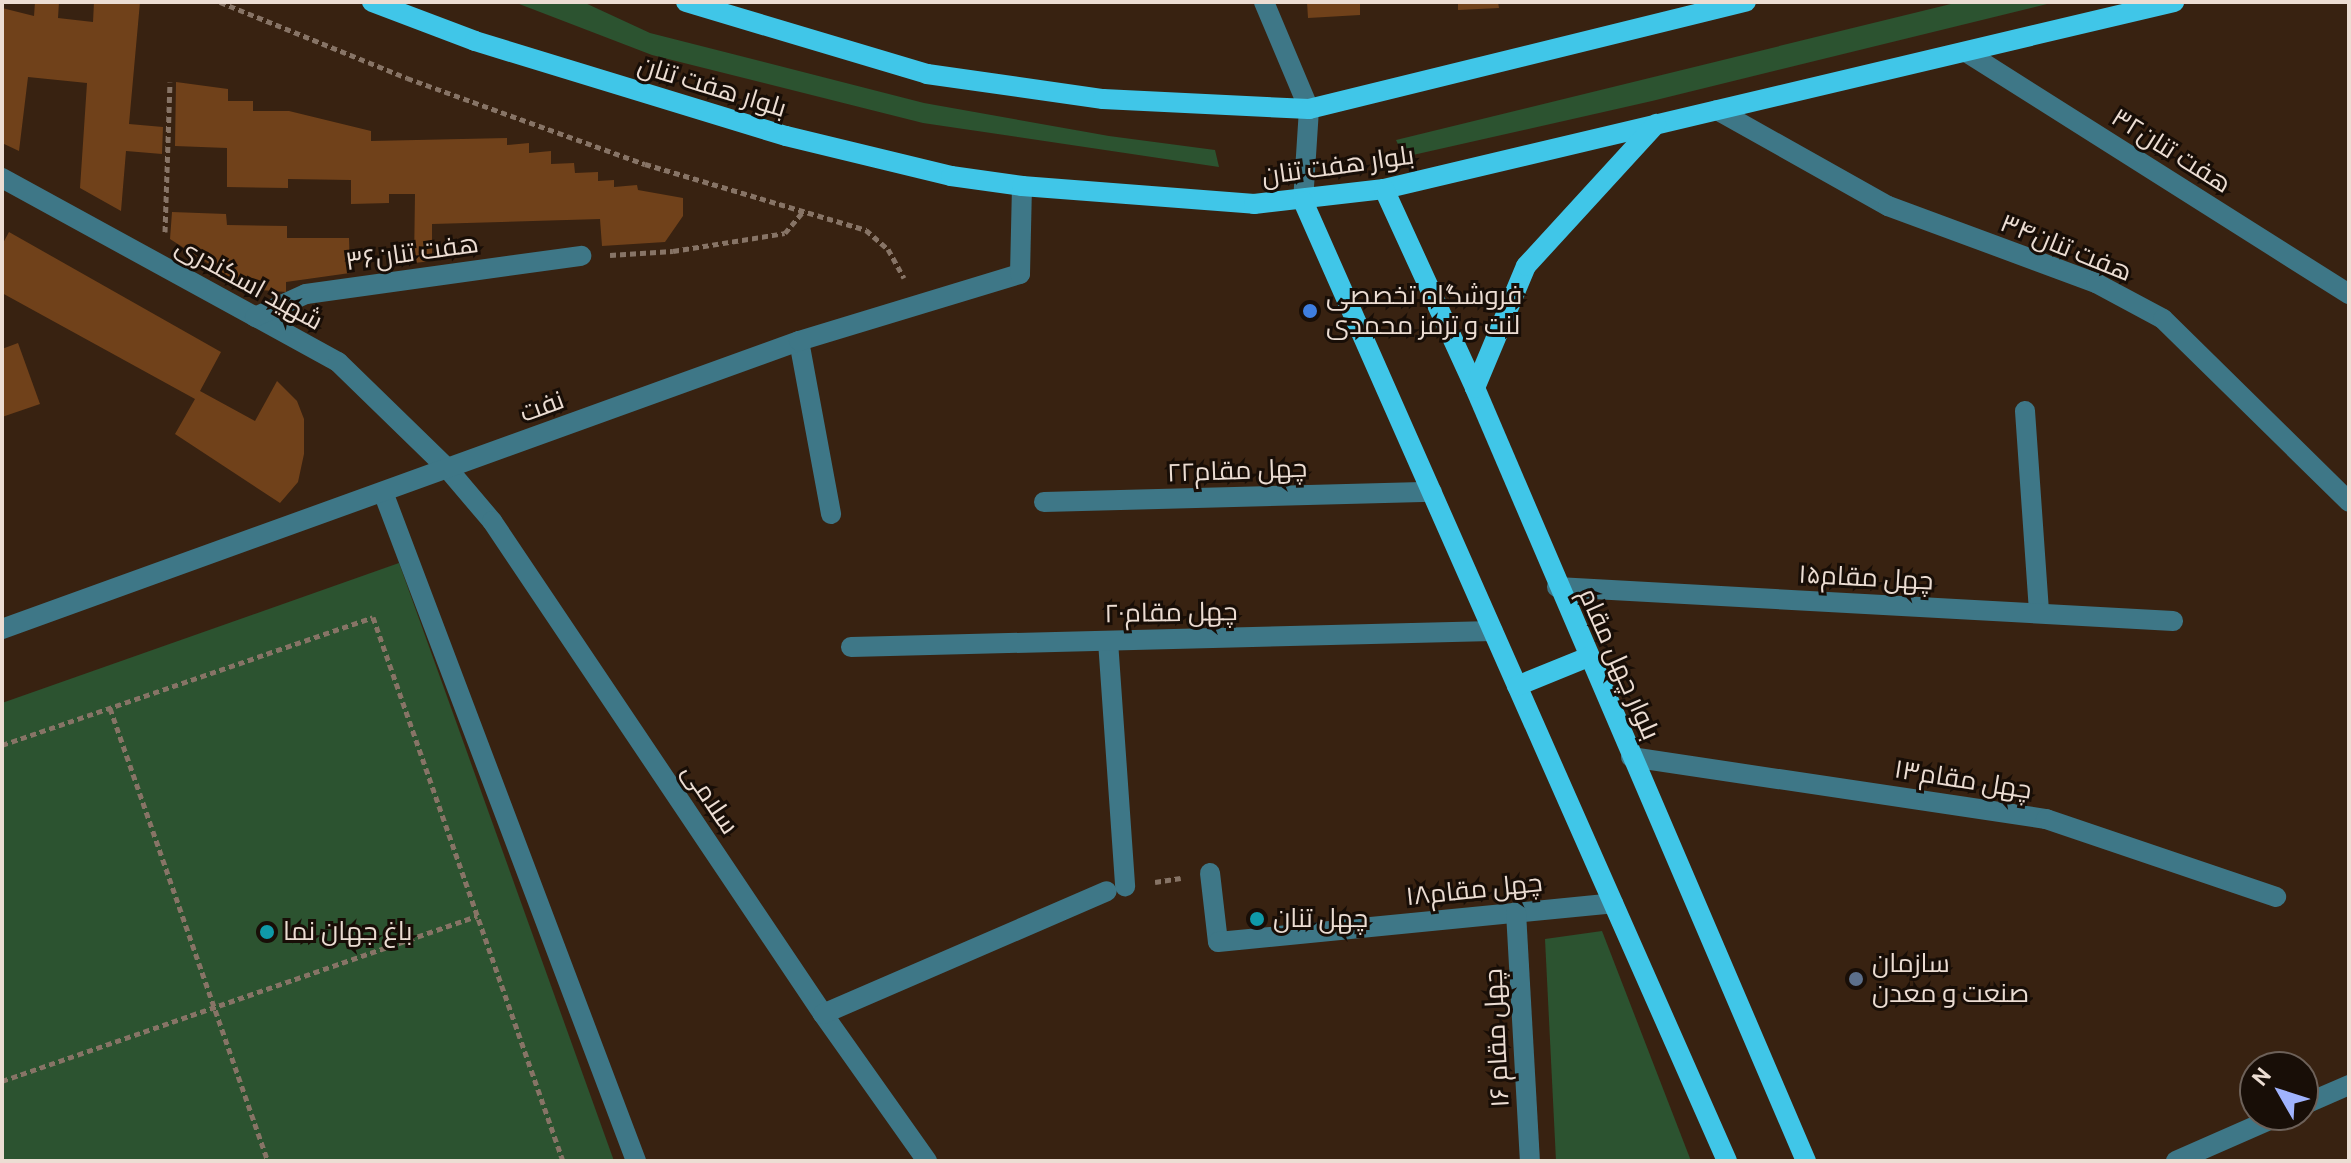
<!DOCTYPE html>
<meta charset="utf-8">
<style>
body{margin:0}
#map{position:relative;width:2351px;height:1163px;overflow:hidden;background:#382211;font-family:Cabin,Cairo,sans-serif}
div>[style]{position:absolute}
.green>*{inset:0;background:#2c5330}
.building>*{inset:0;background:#70411a}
.path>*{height:5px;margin-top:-2.5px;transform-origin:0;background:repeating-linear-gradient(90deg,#877466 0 6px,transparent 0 10px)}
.minor>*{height:20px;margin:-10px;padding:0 10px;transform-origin:10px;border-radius:10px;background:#3e7787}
.major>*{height:20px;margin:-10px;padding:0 10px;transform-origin:10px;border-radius:10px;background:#40c6e8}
.dots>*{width:22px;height:22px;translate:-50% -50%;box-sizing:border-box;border:4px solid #180e07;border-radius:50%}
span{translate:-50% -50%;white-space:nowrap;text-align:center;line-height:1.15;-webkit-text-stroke:6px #180e07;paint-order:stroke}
.street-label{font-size:26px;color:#ecddd3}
.poi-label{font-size:26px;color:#ecddd3}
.left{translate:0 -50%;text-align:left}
.frame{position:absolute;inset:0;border:4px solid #ecddd3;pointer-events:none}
.north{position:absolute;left:2239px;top:1051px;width:80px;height:80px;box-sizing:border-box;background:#180e07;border:2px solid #6d6159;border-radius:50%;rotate:309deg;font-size:22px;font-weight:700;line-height:32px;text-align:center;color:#ecddd3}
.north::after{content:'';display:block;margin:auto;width:28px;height:36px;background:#a0b3fd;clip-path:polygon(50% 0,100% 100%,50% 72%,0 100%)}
</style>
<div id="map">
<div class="green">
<i style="clip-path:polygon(514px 2px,583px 2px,650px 33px,924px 103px,1109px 136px,1215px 150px,1219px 167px,923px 123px,652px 55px)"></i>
<i style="clip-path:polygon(1959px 2px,2055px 2px,1652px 101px,1404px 157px,1396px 140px)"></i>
<i style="clip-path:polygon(399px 563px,614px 1161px,2px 1161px,2px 703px)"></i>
<i style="clip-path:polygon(1602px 931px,1691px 1161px,1556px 1161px,1545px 939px)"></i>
</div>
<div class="building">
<i style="clip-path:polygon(35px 2px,59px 2px,58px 18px,93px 22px,94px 2px,140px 2px,129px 124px,163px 127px,162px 154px,126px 151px,121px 211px,80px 188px,87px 83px,28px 77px,19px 151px,2px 143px,2px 8px,34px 16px)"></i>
<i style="clip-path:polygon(1307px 2px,1360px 2px,1360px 15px,1308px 18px)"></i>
<i style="clip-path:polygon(1458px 2px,1498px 2px,1499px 8px,1458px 10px)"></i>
<i style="clip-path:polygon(176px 82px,228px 89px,228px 101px,253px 101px,253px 111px,289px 111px,371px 131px,371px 141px,507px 138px,507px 145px,529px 143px,529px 153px,551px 151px,551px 164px,574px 163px,575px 173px,598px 172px,598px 181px,614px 180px,614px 187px,637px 185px,638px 190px,683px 198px,683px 216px,665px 242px,602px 246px,600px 219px,432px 224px,432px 261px,414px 263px,415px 194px,389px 194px,389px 203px,351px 204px,351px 180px,288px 179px,288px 188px,227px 187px,227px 148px,175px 146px)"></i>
<i style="clip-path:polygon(172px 212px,226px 214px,227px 225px,287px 226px,287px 238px,349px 238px,350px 273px,286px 282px,286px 292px,248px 289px,170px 239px)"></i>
<i style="clip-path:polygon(9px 232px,221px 352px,200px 391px,255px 421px,277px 381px,297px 401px,304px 419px,304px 454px,298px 482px,280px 503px,175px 434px,195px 399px,2px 293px,2px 245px)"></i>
<i style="clip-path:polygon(18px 343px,40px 404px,2px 417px,2px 349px)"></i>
</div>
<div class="path">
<i style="left:220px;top:2px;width:202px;rotate:22.1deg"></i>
<i style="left:407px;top:78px;width:253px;rotate:19.9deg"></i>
<i style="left:645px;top:164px;width:231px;rotate:16.6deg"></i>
<i style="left:866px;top:230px;width:29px;rotate:41deg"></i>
<i style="left:888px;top:249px;width:33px;rotate:61deg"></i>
<i style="left:165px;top:232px;width:150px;rotate:-88.1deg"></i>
<i style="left:610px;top:255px;width:63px;rotate:-3.6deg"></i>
<i style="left:673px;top:251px;width:113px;rotate:-9.1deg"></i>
<i style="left:785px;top:233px;width:30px;rotate:-50deg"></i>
<i style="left:110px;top:708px;width:480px;rotate:70.8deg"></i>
<i style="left:2px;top:745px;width:392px;rotate:-19deg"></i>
<i style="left:373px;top:617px;width:576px;rotate:70.75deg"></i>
<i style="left:1155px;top:882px;width:26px;rotate:-9deg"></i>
<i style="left:2px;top:1081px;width:503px;rotate:-19.16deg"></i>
</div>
<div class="minor">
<i style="left:1264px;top:2px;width:116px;rotate:67.2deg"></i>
<i style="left:1309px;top:109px;width:92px;rotate:93.7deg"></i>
<i style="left:1966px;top:52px;width:453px;rotate:32.3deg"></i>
<i style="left:1717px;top:110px;width:196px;rotate:29.3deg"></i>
<i style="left:1888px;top:206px;width:222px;rotate:20.3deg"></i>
<i style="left:2096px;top:283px;width:76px;rotate:28.2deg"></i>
<i style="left:2163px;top:319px;width:261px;rotate:44.5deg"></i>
<i style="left:2px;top:178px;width:383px;rotate:28.7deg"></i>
<i style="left:338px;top:362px;width:152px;rotate:44.2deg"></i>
<i style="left:447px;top:468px;width:70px;rotate:49.7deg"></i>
<i style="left:492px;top:521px;width:594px;rotate:56.12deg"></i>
<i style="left:823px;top:1014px;width:180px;rotate:54.7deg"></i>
<i style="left:255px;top:317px;width:56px;rotate:-24.3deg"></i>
<i style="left:306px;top:294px;width:278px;rotate:-7.9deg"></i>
<i style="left:799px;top:341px;width:176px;rotate:79.5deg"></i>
<i style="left:2025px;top:411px;width:202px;rotate:86deg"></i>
<i style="left:383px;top:492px;width:715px;rotate:69.28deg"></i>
<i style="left:1044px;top:502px;width:388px;rotate:-1.5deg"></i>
<i style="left:1557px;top:587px;width:617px;rotate:3.16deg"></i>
<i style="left:2px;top:629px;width:847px;rotate:-19.87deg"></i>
<i style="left:799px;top:341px;width:231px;rotate:-16.9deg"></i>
<i style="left:1020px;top:274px;width:88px;rotate:-88.7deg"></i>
<i style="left:1108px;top:641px;width:246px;rotate:86deg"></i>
<i style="left:851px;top:647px;width:642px;rotate:-1.43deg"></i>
<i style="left:1631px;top:757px;width:420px;rotate:8.5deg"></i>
<i style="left:2046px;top:819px;width:243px;rotate:18.7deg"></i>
<i style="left:1210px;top:873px;width:69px;rotate:83.4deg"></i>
<i style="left:1218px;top:942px;width:397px;rotate:-5.6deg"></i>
<i style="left:1516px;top:912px;width:249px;rotate:86.8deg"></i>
<i style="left:823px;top:1014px;width:309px;rotate:-23.4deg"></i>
<i style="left:2303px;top:1105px;width:50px;rotate:-23.5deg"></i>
<i style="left:2176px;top:1161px;width:115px;rotate:-23.7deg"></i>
</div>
<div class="major">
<i style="left:372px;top:2px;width:110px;rotate:20.7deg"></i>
<i style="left:475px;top:41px;width:325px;rotate:17deg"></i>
<i style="left:786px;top:136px;width:170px;rotate:13.6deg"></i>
<i style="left:951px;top:176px;width:72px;rotate:8deg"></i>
<i style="left:1022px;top:186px;width:233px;rotate:4.4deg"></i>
<i style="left:1254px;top:204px;width:131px;rotate:-6.6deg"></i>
<i style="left:1384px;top:189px;width:812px;rotate:-13.32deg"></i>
<i style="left:686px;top:2px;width:252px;rotate:16.6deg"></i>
<i style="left:927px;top:74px;width:178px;rotate:8.1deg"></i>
<i style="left:1103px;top:99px;width:206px;rotate:2.8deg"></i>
<i style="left:1309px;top:109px;width:450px;rotate:-13.8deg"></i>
<i style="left:1384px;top:189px;width:219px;rotate:65.4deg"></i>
<i style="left:1475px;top:388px;width:841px;rotate:66.82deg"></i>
<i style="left:1303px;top:201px;width:1049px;rotate:66.17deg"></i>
<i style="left:1475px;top:388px;width:132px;rotate:-67.3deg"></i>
<i style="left:1526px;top:266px;width:193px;rotate:-47.5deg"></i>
<i style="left:1517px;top:686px;width:77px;rotate:-22.2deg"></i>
</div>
<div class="dots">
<i style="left:1310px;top:311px;background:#3f7fe0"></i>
<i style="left:1257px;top:919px;background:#0f9aa8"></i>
<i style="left:267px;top:932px;background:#0f9aa8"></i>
<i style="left:1856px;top:979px;background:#5c6f8a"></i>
</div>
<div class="street-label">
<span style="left:712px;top:87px;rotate:17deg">بلوار هفت تنان</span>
<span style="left:2171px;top:151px;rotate:32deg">هفت تنان۳۲</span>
<span style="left:1338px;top:166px;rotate:-8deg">بلوار هفت تنان</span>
<span style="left:2066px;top:248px;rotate:22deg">هفت تنان۳۴</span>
<span style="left:412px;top:253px;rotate:-8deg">هفت تنان۳۶</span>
<span style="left:249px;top:284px;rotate:29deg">شهید اسکندری</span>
<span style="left:542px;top:407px;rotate:-20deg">نفت</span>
<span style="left:1237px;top:471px;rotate:-2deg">چهل مقام۲۲</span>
<span style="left:1866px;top:578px;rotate:3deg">چهل مقام۱۵</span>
<span style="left:1171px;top:613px;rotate:-1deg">چهل مقام۲۰</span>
<span style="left:1619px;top:664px;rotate:66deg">بلوار چهل مقام</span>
<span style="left:1963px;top:780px;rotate:9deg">چهل مقام۱۳</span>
<span style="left:710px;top:799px;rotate:56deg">سلامی</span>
<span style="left:1474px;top:890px;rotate:-6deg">۱۸چهل مقام</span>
<span style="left:1497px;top:1038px;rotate:-93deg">چهل مقام ۱۶</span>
</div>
<div class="poi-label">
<span class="left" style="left:1326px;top:311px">فروشگاه تخصصی<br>لنت و ترمز محمدی</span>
<span class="left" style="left:1273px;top:919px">چهل تنان</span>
<span class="left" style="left:283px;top:932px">باغ جهان نما</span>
<span class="left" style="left:1872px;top:979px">سازمان<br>صنعت و معدن</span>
</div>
<div class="frame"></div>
<div class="north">N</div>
</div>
